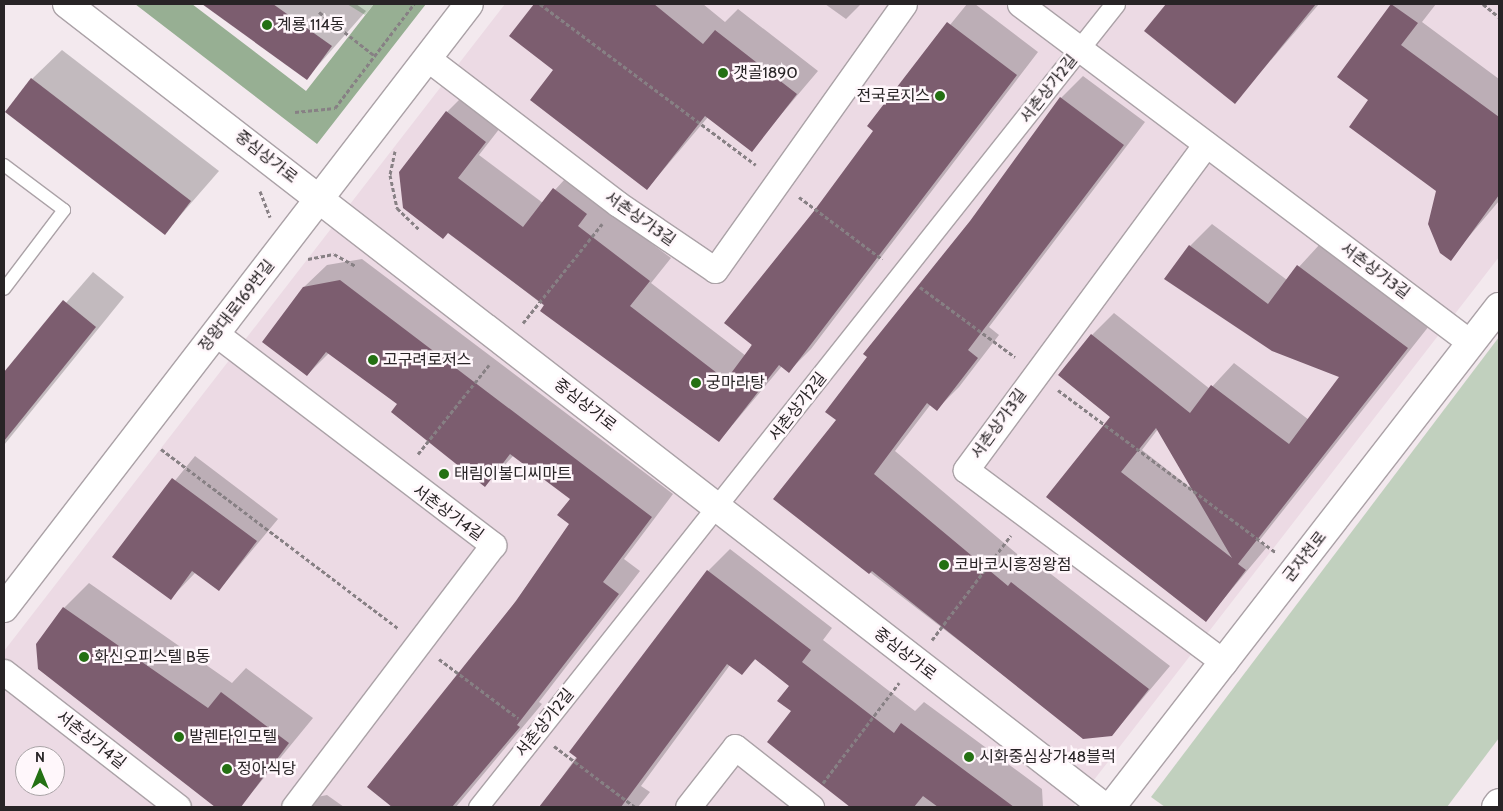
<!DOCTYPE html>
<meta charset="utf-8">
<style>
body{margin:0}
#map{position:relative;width:1503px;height:811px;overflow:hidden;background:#f3e9ee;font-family:Cabin,"Noto Sans KR",sans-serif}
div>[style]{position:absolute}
.built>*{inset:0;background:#ecdae4}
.green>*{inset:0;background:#c1d0be}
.forest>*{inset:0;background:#97af93}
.shadow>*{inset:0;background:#0003}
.building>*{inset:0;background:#7c5d6f}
.path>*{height:3px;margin-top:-1.5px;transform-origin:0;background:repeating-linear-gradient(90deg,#878084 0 4px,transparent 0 6.5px)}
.roads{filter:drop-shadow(1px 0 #aba2a7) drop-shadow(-1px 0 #aba2a7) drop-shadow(0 1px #aba2a7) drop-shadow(0 -1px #aba2a7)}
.service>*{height:12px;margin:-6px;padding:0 6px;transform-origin:6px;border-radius:6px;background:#fff}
.pedestrian>*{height:19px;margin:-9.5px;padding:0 9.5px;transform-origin:9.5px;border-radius:9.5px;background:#fff}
.minor>*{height:25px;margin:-12.5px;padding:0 12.5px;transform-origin:12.5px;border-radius:12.5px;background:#fff}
.tertiary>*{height:28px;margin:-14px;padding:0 14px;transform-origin:14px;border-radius:14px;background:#fff}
.dots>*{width:14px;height:14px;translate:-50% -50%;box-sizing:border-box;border:2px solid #fff7fb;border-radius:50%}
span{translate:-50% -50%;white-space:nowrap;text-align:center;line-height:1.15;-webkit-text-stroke:5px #fff7fb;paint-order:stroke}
.poi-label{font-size:16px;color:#282426}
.left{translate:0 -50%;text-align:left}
.right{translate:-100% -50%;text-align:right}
.street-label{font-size:16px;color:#282426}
.frame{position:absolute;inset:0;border:5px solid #282426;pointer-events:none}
.north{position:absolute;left:15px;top:746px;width:50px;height:50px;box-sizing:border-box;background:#fff7fb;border:1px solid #a9a3a6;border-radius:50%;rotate:0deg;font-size:14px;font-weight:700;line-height:20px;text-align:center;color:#282426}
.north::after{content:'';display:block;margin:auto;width:18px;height:22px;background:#247013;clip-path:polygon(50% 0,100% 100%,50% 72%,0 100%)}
</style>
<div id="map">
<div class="built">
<i style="clip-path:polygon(evenodd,505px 4px,1499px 4px,1499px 257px,1073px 807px,4px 807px,4px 651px,505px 4px,25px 756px,55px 756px,55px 786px,25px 786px,25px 756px)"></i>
</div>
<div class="green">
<i style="clip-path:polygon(347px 4px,374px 4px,365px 15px)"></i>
<i style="clip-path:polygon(1499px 337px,1499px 738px,1447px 807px,1165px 807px,1151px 797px)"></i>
</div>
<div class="forest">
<i style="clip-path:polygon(135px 4px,192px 4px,306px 91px,374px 4px,426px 4px,317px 144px)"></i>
</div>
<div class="shadow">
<i style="clip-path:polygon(205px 4px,356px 4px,366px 11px,307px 78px)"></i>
<i style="clip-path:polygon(537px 4px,703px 4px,725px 22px,738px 9px,818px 71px,751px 150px,708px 117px,647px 189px,555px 70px,530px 11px)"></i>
<i style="clip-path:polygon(825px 4px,861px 4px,846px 19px)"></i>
<i style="clip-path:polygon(967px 4px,975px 4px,1038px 52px,811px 349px,789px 371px,782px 366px,719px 441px,449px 232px,447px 112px,469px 90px,507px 119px,479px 155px,543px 203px,576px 167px,599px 204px,671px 258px,651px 283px,746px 356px,815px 212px,875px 130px,868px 126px)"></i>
<i style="clip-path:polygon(1167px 4px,1319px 4px,1235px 102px,1146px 31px)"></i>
<i style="clip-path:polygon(1392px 4px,1436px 4px,1422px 22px,1499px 79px,1499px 201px,1450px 259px,1438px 190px,1370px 100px,1339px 77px)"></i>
<i style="clip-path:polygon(62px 50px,219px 171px,165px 233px,32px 79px)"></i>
<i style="clip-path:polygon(1083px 76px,1145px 122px,989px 327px,999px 335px,959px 387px,937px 409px,931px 404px,895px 451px,1030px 565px,1034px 561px,1170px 666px,1112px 735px,1084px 737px,775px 499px,838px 420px,971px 221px,1061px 98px)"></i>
<i style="clip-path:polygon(evenodd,1212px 224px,1287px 280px,1320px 244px,1429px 326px,1259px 541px,1267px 547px,1206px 620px,1048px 497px,1112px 417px,1092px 335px,1114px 313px,1210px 389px,1234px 363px,1309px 420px,1341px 376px,1190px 246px,1212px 224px,1158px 429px,1192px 489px,1142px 450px,1158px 429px)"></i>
<i style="clip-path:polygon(362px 259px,673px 494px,624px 559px,640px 571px,539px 702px,542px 704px,456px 807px,389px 807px,461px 677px,571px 524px,571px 498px,514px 455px,485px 486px,398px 404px,329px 353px,307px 375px,304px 287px,327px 265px)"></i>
<i style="clip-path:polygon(93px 272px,124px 297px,4px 445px,4px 374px)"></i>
<i style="clip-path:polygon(195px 456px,278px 519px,219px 590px,196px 572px,171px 598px,114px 556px)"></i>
<i style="clip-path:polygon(730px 549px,832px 628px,823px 640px,915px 711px,924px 702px,1042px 789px,1043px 807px,852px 807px,769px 742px,793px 711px,791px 686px,756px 659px,741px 673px,730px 665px,641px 786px,650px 792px,638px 807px,541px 807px,708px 571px)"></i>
<i style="clip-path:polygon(89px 583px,232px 683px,246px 668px,313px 718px,240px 807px,218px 807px,40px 668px,64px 608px)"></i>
<i style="clip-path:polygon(327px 795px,344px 807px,303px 807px,312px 798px)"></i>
</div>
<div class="building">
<i style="clip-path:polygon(202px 4px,273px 4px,332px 46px,307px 80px)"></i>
<i style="clip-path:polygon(534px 4px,654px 4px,703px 44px,715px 30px,797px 94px,752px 152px,705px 116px,647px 190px,530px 100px,553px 70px,509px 36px)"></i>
<i style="clip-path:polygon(1166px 4px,1316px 4px,1235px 104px,1144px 31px)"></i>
<i style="clip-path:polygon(1391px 4px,1418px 23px,1401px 45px,1499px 117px,1499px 195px,1451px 261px,1440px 253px,1428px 224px,1436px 191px,1349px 127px,1368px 100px,1337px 77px)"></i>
<i style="clip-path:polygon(947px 22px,1017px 75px,789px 373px,779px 365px,719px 442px,540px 311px,544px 305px,448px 233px,443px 239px,403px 208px,399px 172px,446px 111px,486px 142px,458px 178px,523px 227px,553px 188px,587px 214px,578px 226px,650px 281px,630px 306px,726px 380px,752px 345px,724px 323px,814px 211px,873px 131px,867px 126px)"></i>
<i style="clip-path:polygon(31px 78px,191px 201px,165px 235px,5px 112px)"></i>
<i style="clip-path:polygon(1060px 97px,1124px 145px,968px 350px,978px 358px,937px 411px,927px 403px,874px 474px,1008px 586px,1011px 582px,1149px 689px,1112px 736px,1083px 739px,872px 571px,869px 574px,773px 499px,836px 420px,825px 412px,867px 357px,863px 354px,970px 221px)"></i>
<i style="clip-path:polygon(evenodd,1189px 245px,1268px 304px,1297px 265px,1408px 348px,1238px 564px,1246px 570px,1206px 622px,1046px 497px,1110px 417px,1058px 375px,1091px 334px,1190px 413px,1211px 385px,1289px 444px,1339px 377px,1272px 351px,1164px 279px,1189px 245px,1156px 428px,1232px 558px,1121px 472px,1156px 428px)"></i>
<i style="clip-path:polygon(340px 280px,652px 517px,603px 582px,619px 594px,517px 725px,520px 727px,452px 807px,392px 807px,367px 787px,516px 601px,569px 524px,557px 515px,570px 499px,510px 454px,485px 487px,391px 412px,397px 404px,326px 352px,307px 376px,262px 342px,303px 287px)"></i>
<i style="clip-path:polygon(63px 300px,96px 327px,4px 441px,4px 372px)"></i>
<i style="clip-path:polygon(172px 478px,257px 541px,219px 591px,192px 571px,171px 600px,112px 557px)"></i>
<i style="clip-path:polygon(707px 570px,811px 650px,802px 662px,894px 733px,901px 723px,1014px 807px,938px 807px,923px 796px,914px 807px,850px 807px,767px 742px,791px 711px,777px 701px,789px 686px,755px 659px,742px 675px,727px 664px,621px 807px,539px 807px,577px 758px,569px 752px)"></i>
<i style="clip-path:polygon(63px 607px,208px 708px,221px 692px,289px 743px,241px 807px,215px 807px,38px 669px,36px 644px)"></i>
</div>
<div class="path">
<i style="left:540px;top:4px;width:269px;rotate:36.7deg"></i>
<i style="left:1483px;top:4px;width:21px;rotate:39deg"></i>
<i style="left:319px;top:12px;width:71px;rotate:38.2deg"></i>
<i style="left:295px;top:112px;width:40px;rotate:-5.7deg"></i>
<i style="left:335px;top:108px;width:131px;rotate:-52.8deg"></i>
<i style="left:395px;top:151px;width:25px;rotate:102deg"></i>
<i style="left:390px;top:175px;width:34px;rotate:78deg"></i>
<i style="left:397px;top:208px;width:30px;rotate:44deg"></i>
<i style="left:260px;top:191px;width:28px;rotate:69deg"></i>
<i style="left:799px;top:197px;width:104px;rotate:36.8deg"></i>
<i style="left:308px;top:259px;width:26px;rotate:-11deg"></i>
<i style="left:334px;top:254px;width:25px;rotate:29deg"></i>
<i style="left:920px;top:287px;width:118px;rotate:36.4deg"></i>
<i style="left:523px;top:323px;width:127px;rotate:-51.4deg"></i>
<i style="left:1058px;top:390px;width:271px;rotate:36.7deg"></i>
<i style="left:161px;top:449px;width:297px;rotate:37.1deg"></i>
<i style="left:418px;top:454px;width:114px;rotate:-51.4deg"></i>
<i style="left:932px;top:640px;width:131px;rotate:-53deg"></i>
<i style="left:439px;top:659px;width:99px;rotate:36.8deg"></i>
<i style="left:554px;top:746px;width:101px;rotate:37deg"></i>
<i style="left:823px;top:783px;width:126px;rotate:-52.8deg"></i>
</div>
<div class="roads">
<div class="service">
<i style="left:4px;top:165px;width:75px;rotate:36.9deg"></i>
<i style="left:64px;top:210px;width:99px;rotate:127.2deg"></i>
</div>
<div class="pedestrian">
<i style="left:478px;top:807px;width:1025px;rotate:-51.58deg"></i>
</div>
<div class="minor">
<i style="left:1020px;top:4px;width:564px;rotate:36.93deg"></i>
<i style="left:427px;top:58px;width:240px;rotate:37.4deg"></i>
<i style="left:618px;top:204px;width:117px;rotate:34.2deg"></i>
<i style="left:715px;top:270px;width:326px;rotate:-54.6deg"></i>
<i style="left:1206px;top:144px;width:405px;rotate:126.4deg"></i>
<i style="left:966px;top:470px;width:322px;rotate:36.7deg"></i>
<i style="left:215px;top:333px;width:350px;rotate:37.3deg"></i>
<i style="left:493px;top:545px;width:329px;rotate:127.2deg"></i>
<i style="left:4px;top:672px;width:220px;rotate:37.8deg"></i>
<i style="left:688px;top:807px;width:76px;rotate:-51.9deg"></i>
<i style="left:735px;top:747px;width:97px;rotate:38.3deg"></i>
</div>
<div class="tertiary">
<i style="left:67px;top:4px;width:1312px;rotate:37.75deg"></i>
<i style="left:4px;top:608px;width:762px;rotate:-52.41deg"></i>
<i style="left:1111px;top:807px;width:633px;rotate:-52.19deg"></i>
<i style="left:1496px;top:807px;width:5px;rotate:-53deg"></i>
</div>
</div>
<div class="dots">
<i style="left:267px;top:25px;background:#247013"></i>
<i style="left:723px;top:73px;background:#247013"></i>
<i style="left:940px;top:96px;background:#247013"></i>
<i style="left:373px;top:360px;background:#247013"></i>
<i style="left:696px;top:383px;background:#247013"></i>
<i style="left:444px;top:474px;background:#247013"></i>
<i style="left:944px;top:565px;background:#247013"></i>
<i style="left:84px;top:657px;background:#247013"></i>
<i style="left:179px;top:737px;background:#247013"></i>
<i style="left:969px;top:757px;background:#247013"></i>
<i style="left:227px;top:769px;background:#247013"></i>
</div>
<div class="poi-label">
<span class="left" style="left:277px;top:25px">계룡 114동</span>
<span class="left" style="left:733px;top:73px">갯골1890</span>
<span class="right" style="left:930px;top:96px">전국로지스</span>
<span class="left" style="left:383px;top:360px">고구려로저스</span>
<span class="left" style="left:706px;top:383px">궁마라탕</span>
<span class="left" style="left:454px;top:474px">태림이불디씨마트</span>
<span class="left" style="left:954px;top:565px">코바코시흥정왕점</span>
<span class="left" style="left:94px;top:657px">화신오피스텔 B동</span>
<span class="left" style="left:189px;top:737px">발렌타인모텔</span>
<span class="left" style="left:979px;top:757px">시화중심상가48블럭</span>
<span class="left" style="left:237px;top:769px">정아식당</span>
</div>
<div class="street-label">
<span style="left:1049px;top:89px;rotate:-52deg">서촌상가2길</span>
<span style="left:266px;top:157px;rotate:38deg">중심상가로</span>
<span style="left:640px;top:219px;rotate:35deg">서촌상가3길</span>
<span style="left:1375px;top:271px;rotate:37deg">서촌상가3길</span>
<span style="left:237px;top:306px;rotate:-52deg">정왕대로169번길</span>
<span style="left:585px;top:405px;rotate:38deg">중심상가로</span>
<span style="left:798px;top:407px;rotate:-52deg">서촌상가2길</span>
<span style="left:999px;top:424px;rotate:-54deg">서촌상가3길</span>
<span style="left:448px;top:513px;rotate:36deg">서촌상가4길</span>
<span style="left:1305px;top:557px;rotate:-52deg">군자천로</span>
<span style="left:905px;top:654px;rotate:38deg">중심상가로</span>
<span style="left:545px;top:723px;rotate:-51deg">서촌상가2길</span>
<span style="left:91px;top:740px;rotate:38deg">서촌상가4길</span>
</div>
<div class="frame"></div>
<div class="north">N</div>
</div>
